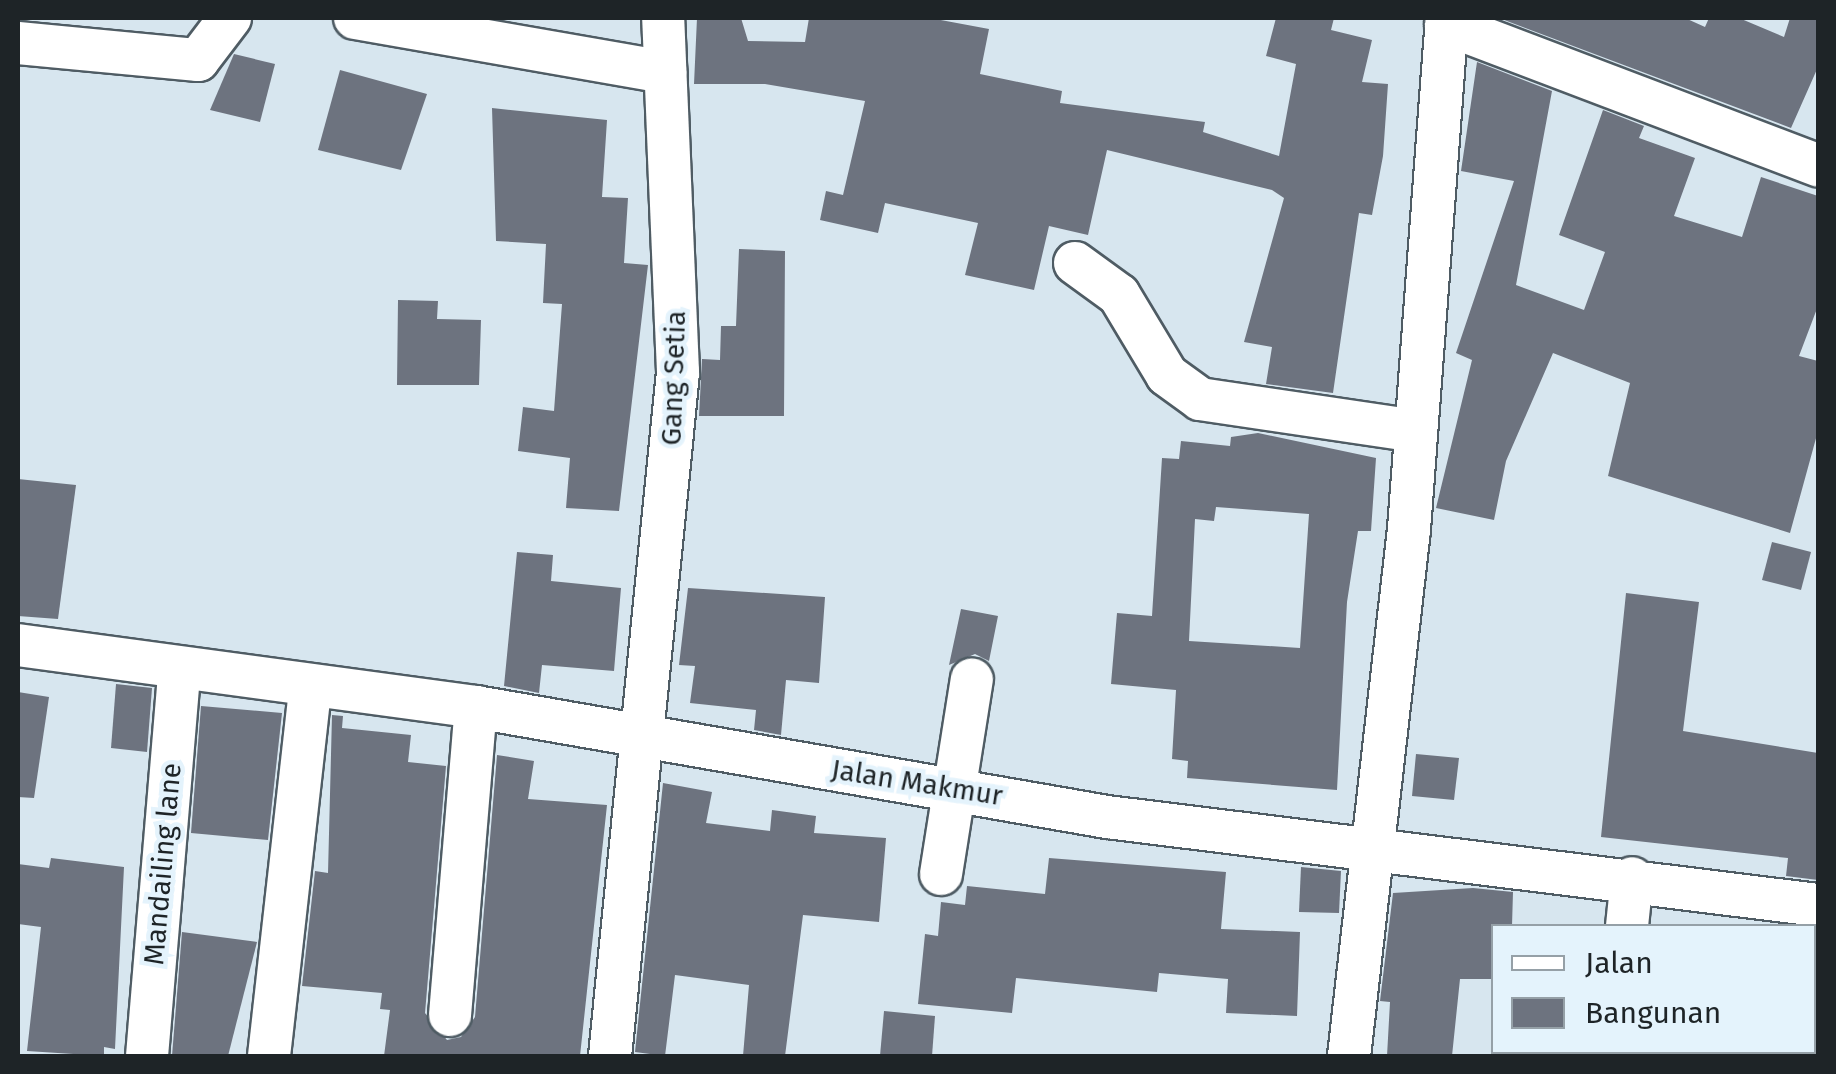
<!DOCTYPE html>
<style>
body{margin:0}
#map{position:relative;width:1836px;height:1074px;overflow:hidden;background:#d7e6ef;font-family:"Fira Sans",sans-serif}
div>[style]{position:absolute}
.building>*{inset:0;background:#6d737f}
.roads{filter:drop-shadow(2px 0 #4f5c64) drop-shadow(-2px 0 #4f5c64) drop-shadow(0 2px #4f5c64) drop-shadow(0 -2px #4f5c64)}
.minor>*{height:42px;margin:-21px;padding:0 21px;transform-origin:21px;border-radius:21px;background:#fff}
span{translate:-50% -50%;white-space:nowrap;text-align:center;line-height:1.15;-webkit-text-stroke:9px #e4f3fc;paint-order:stroke}
.street-label{font-size:28px;color:#1e2427}
.frame{position:absolute;inset:0;border:20px solid #1e2427;pointer-events:none}
.legend{position:absolute;left:1491px;top:924px;width:325px;height:130px;box-sizing:border-box;background:#e4f3fc;border:2px solid #95a0a7;margin:0;padding:12px 18px;list-style:none;font-size:30px;color:#1e2427}
.legend li{display:flex;align-items:center;gap:20px;height:50px}
.legend b{width:50px;border:2px solid #95a0a7}
</style>
<div id="map">
<div class="building">
<i style="clip-path:polygon(697px 18px,741px 18px,748px 41px,805px 42px,809px 18px,930px 18px,989px 29px,980px 74px,1062px 91px,1060px 103px,1205px 122px,1203px 132px,1279px 156px,1296px 64px,1266px 56px,1276px 18px,1334px 18px,1331px 30px,1372px 40px,1362px 82px,1388px 84px,1383px 156px,1372px 215px,1359px 213px,1333px 393px,1266px 384px,1272px 347px,1244px 342px,1284px 198px,1272px 190px,1107px 150px,1088px 235px,1049px 226px,1034px 290px,965px 275px,978px 223px,885px 203px,878px 233px,820px 220px,826px 191px,843px 195px,865px 101px,765px 84px,694px 84px)"></i>
<i style="clip-path:polygon(1499px 18px,1685px 18px,1705px 27px,1709px 18px,1739px 18px,1784px 37px,1790px 18px,1818px 18px,1818px 67px,1791px 128px)"></i>
<i style="clip-path:polygon(234px 54px,275px 64px,260px 122px,210px 110px)"></i>
<i style="clip-path:polygon(1477px 62px,1552px 91px,1516px 285px,1584px 310px,1605px 252px,1559px 235px,1603px 110px,1644px 126px,1639px 138px,1695px 158px,1674px 216px,1742px 237px,1761px 177px,1818px 196px,1818px 306px,1799px 356px,1818px 361px,1818px 431px,1790px 533px,1608px 476px,1630px 383px,1553px 353px,1506px 461px,1494px 520px,1436px 508px,1472px 360px,1456px 353px,1514px 181px,1461px 171px)"></i>
<i style="clip-path:polygon(340px 70px,427px 94px,401px 170px,318px 150px)"></i>
<i style="clip-path:polygon(492px 108px,607px 120px,602px 197px,628px 198px,624px 263px,648px 265px,619px 511px,566px 508px,570px 458px,518px 451px,523px 407px,554px 411px,562px 304px,543px 303px,546px 244px,496px 241px)"></i>
<i style="clip-path:polygon(739px 249px,785px 251px,784px 416px,699px 416px,702px 359px,720px 360px,721px 326px,736px 326px)"></i>
<i style="clip-path:polygon(398px 300px,438px 301px,437px 319px,481px 320px,479px 385px,397px 385px)"></i>
<i style="clip-path:polygon(evenodd,1258px 433px,1376px 458px,1371px 531px,1358px 531px,1347px 602px,1337px 790px,1187px 778px,1188px 761px,1172px 759px,1176px 690px,1111px 684px,1117px 613px,1152px 616px,1162px 458px,1179px 459px,1181px 441px,1230px 446px,1231px 437px,1258px 433px,1216px 507px,1309px 514px,1300px 648px,1189px 641px,1195px 519px,1214px 521px,1216px 507px)"></i>
<i style="clip-path:polygon(18px 479px,76px 485px,58px 619px,18px 616px)"></i>
<i style="clip-path:polygon(1772px 542px,1811px 552px,1801px 590px,1762px 580px)"></i>
<i style="clip-path:polygon(517px 552px,553px 555px,551px 581px,621px 588px,614px 671px,542px 665px,539px 693px,504px 686px)"></i>
<i style="clip-path:polygon(688px 588px,825px 597px,819px 683px,786px 680px,781px 735px,754px 730px,756px 710px,690px 703px,695px 666px,679px 665px)"></i>
<i style="clip-path:polygon(1626px 593px,1699px 602px,1683px 731px,1818px 753px,1818px 880px,1786px 876px,1788px 858px,1601px 837px)"></i>
<i style="clip-path:polygon(961px 609px,998px 616px,989px 661px,975px 654px,949px 665px)"></i>
<i style="clip-path:polygon(116px 684px,152px 688px,147px 752px,111px 748px)"></i>
<i style="clip-path:polygon(18px 692px,49px 697px,34px 798px,18px 797px)"></i>
<i style="clip-path:polygon(201px 706px,282px 713px,268px 840px,191px 833px)"></i>
<i style="clip-path:polygon(332px 715px,343px 716px,342px 728px,411px 735px,408px 762px,446px 766px,425px 1013px,447px 1040px,461px 1037px,475px 1017px,497px 755px,534px 761px,528px 799px,607px 805px,580px 1056px,384px 1056px,390px 1010px,380px 1009px,382px 993px,302px 986px,315px 871px,328px 873px)"></i>
<i style="clip-path:polygon(1416px 754px,1459px 758px,1454px 800px,1412px 796px)"></i>
<i style="clip-path:polygon(663px 783px,712px 792px,706px 823px,770px 831px,772px 810px,816px 816px,814px 833px,886px 838px,879px 922px,803px 915px,785px 1056px,743px 1056px,749px 985px,675px 975px,665px 1056px,635px 1052px)"></i>
<i style="clip-path:polygon(51px 858px,124px 867px,115px 1049px,104px 1047px,104px 1056px,27px 1051px,41px 927px,18px 924px,18px 864px,49px 868px)"></i>
<i style="clip-path:polygon(1049px 858px,1226px 872px,1221px 929px,1300px 932px,1297px 1016px,1226px 1013px,1228px 979px,1159px 973px,1157px 992px,1016px 978px,1012px 1013px,918px 1004px,925px 934px,938px 936px,941px 902px,965px 905px,967px 886px,1045px 894px)"></i>
<i style="clip-path:polygon(1301px 867px,1341px 871px,1339px 913px,1299px 912px)"></i>
<i style="clip-path:polygon(1473px 888px,1513px 892px,1512px 926px,1494px 926px,1494px 979px,1460px 979px,1452px 1056px,1387px 1056px,1390px 1002px,1380px 1001px,1393px 893px)"></i>
<i style="clip-path:polygon(182px 932px,257px 942px,228px 1056px,172px 1056px)"></i>
<i style="clip-path:polygon(884px 1011px,935px 1016px,932px 1056px,880px 1056px)"></i>
</div>
<div class="roads">
<div class="minor">
<i style="left:355px;top:18px;width:315px;rotate:9.9deg"></i>
<i style="left:1446px;top:24px;width:398px;rotate:20.8deg"></i>
<i style="left:18px;top:43px;width:181px;rotate:5.4deg"></i>
<i style="left:198px;top:60px;width:53px;rotate:-52.7deg"></i>
<i style="left:1075px;top:263px;width:54px;rotate:36deg"></i>
<i style="left:1119px;top:295px;width:93px;rotate:59deg"></i>
<i style="left:1167px;top:375px;width:41px;rotate:36deg"></i>
<i style="left:1200px;top:399px;width:218px;rotate:8.4deg"></i>
<i style="left:18px;top:645px;width:462px;rotate:7.7deg"></i>
<i style="left:476px;top:707px;width:641px;rotate:9.89deg"></i>
<i style="left:1107px;top:817px;width:716px;rotate:7.06deg"></i>
<i style="left:941px;top:874px;width:197px;rotate:-81deg"></i>
<i style="left:1627px;top:926px;width:48px;rotate:-84.1deg"></i>
<i style="left:450px;top:1015px;width:309px;rotate:-85.2deg"></i>
<i style="left:147px;top:1056px;width:386px;rotate:-85.2deg"></i>
<i style="left:269px;top:1056px;width:370px;rotate:-83.6deg"></i>
<i style="left:610px;top:1056px;width:687px;rotate:-84.32deg"></i>
<i style="left:678px;top:372px;width:354px;rotate:-92.4deg"></i>
<i style="left:1349px;top:1056px;width:530px;rotate:-83.5deg"></i>
<i style="left:1409px;top:529px;width:512px;rotate:-85.75deg"></i>
</div>
</div>
<div class="street-label">
<span style="left:674px;top:378px;rotate:-88deg">Gang Setia</span>
<span style="left:917px;top:783px;rotate:9deg">Jalan Makmur</span>
<span style="left:163px;top:864px;rotate:-85deg">Mandailing lane</span>
</div>
<div class="frame"></div>
<ul class="legend">
<li><b style="height:12px;background:#fff"></b>Jalan</li>
<li><b style="height:28px;background:#6d737f"></b>Bangunan</li>
</ul>
</div>
